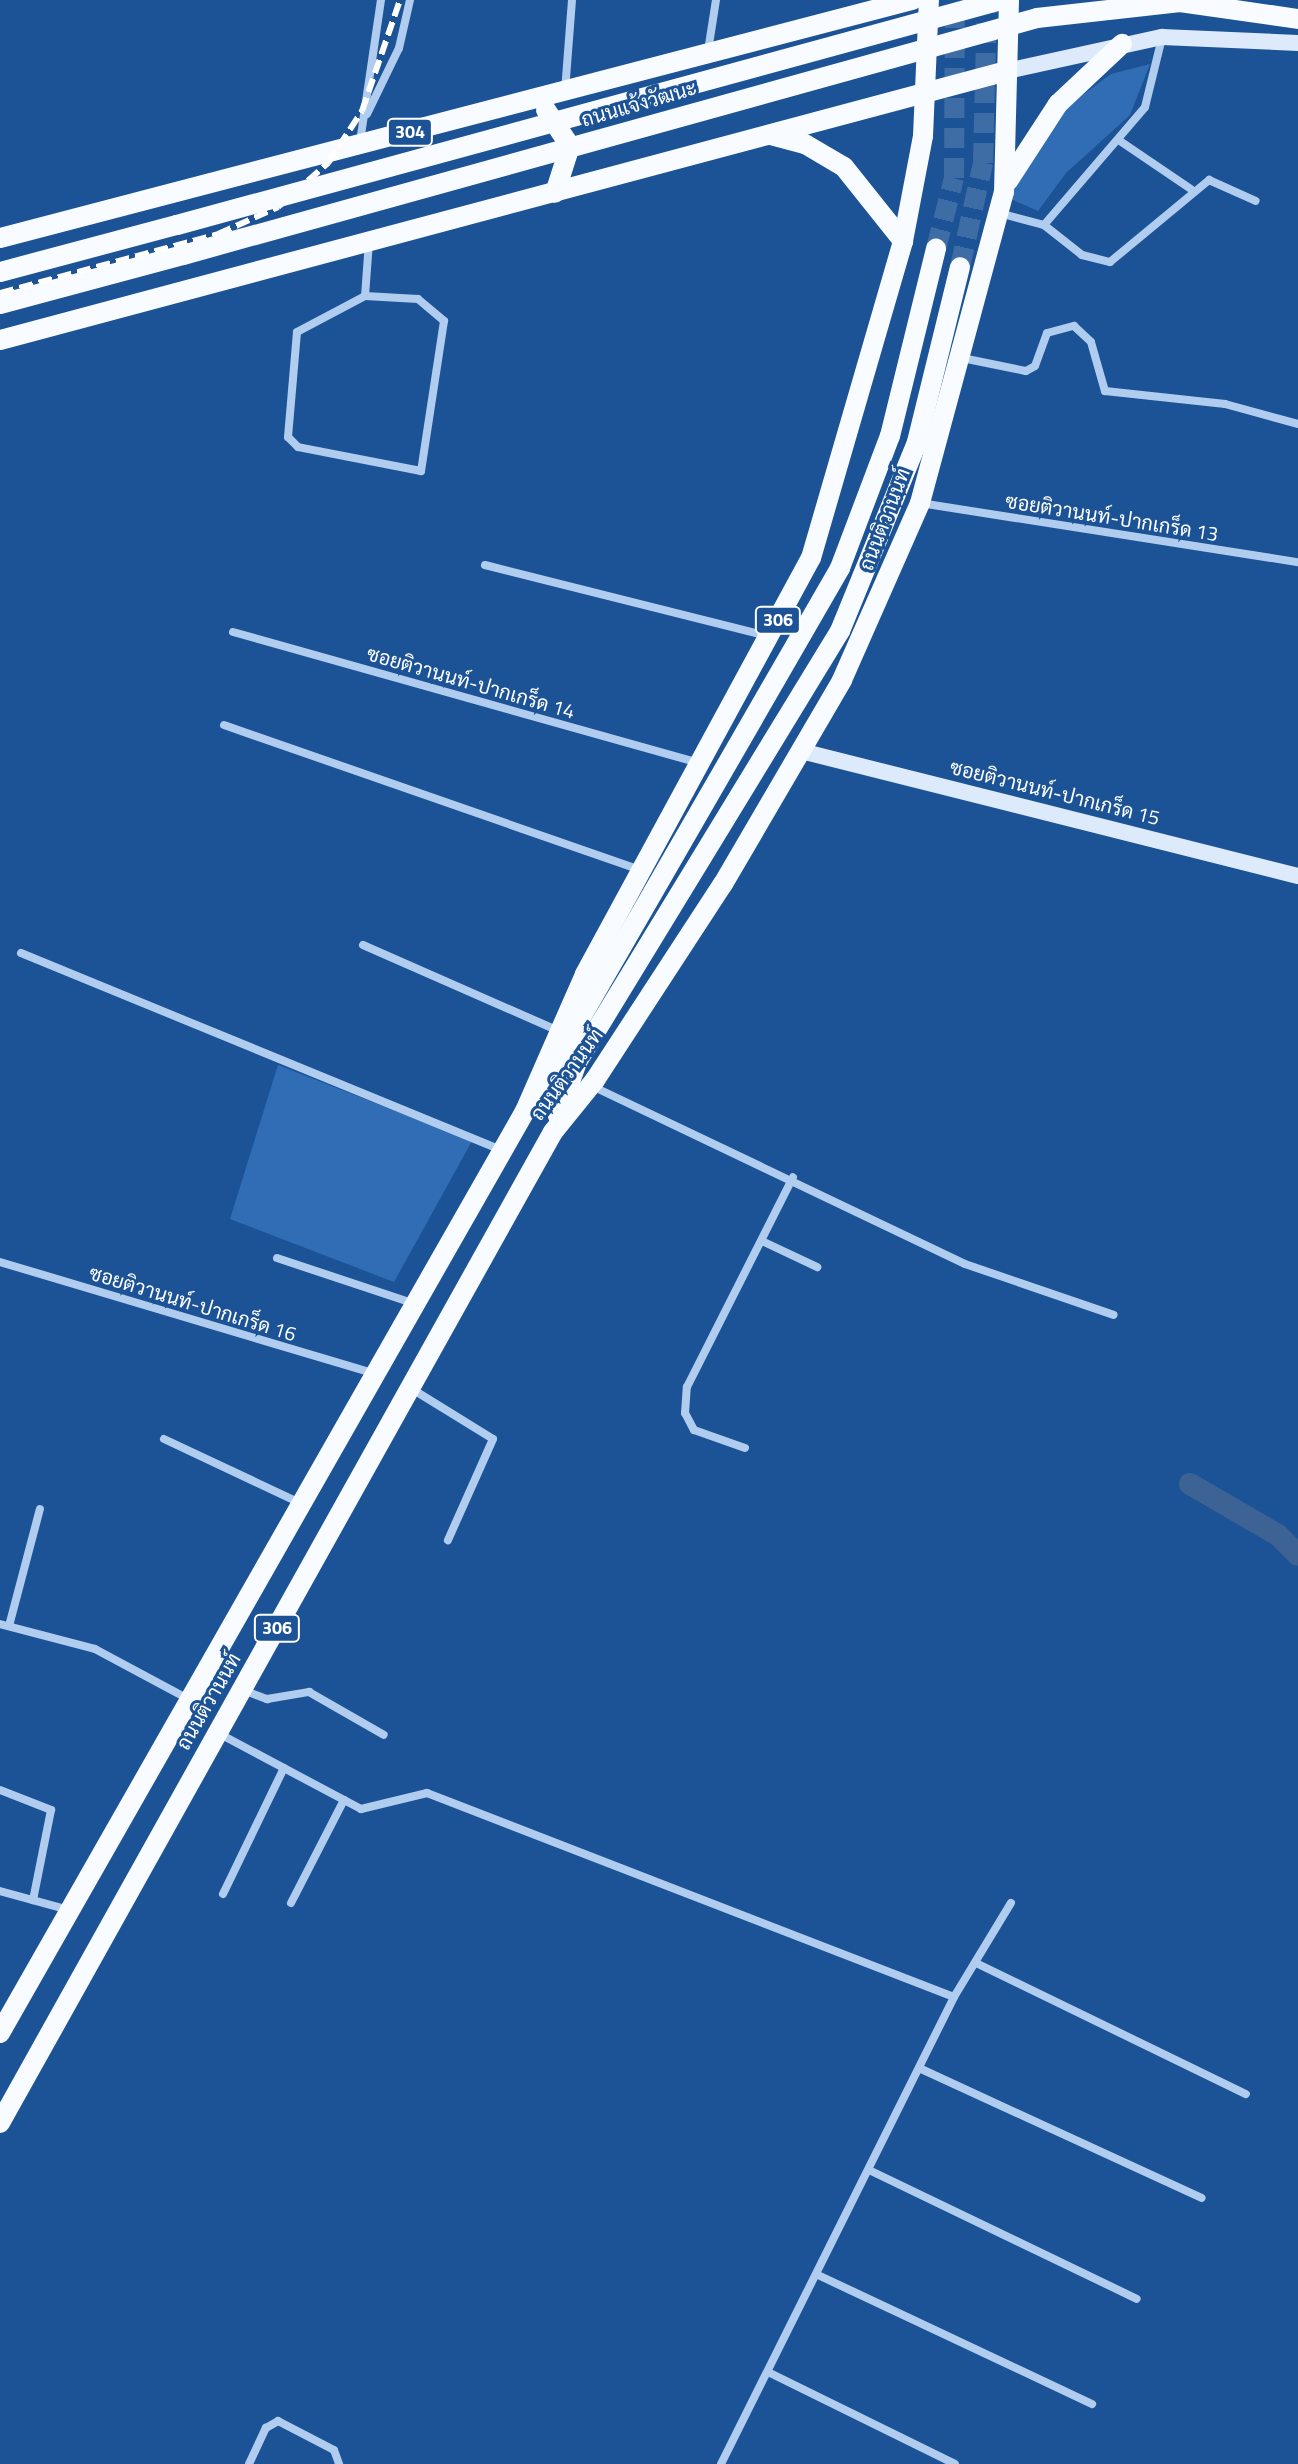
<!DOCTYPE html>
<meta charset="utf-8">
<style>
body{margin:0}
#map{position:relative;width:1298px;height:2464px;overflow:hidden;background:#1c5396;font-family:"Titillium Web",Sarabun,sans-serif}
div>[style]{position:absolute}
.green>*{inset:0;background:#306db4}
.canal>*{height:22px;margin:-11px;padding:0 11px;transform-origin:11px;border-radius:11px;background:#3c6393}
.primary-tunnel>*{height:20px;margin-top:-10px;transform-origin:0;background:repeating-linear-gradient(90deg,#3e6da6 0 20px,transparent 0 30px)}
.street>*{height:8px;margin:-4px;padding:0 4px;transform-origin:4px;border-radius:4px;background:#b0cdf0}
.secondary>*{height:16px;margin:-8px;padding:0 8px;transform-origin:8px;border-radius:8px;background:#ddeafb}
.primary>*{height:20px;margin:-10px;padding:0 10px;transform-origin:10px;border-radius:10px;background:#f8fbff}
.rail>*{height:6px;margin-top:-3px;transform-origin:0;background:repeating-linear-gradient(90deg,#fff 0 14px,transparent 0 20px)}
.primary-bridge>*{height:20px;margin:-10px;padding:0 10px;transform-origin:10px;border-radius:10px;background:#f8fbff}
span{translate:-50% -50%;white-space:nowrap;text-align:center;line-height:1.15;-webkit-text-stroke:6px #1c5396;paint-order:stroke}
.shield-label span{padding:2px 6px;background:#1c5396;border:2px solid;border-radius:6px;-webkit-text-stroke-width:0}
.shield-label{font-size:18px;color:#fff;font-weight:700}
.street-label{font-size:20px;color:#fff}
</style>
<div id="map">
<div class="green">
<i style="clip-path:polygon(1150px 64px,1130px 115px,1066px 173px,1038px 211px,1004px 196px,1069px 105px,1111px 74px)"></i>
<i style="clip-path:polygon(278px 1065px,472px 1141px,394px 1282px,230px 1219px)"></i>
</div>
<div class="canal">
<i style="left:1190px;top:1484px;width:102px;rotate:30.1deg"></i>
<i style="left:1278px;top:1535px;width:28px;rotate:45deg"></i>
</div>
<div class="primary-tunnel">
<i style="left:936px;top:249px;width:73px;rotate:-75.8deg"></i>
<i style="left:954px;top:178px;width:178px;rotate:-89.7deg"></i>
<i style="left:960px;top:267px;width:107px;rotate:-77.5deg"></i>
<i style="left:983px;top:163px;width:163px;rotate:-88.6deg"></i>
</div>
<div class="street">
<i style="left:708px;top:51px;width:52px;rotate:-81.1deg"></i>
<i style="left:565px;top:91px;width:91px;rotate:-85.6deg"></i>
<i style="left:367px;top:114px;width:73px;rotate:-64.1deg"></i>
<i style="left:399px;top:48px;width:49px;rotate:-77.1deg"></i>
<i style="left:1120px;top:141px;width:86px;rotate:34.1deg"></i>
<i style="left:360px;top:142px;width:144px;rotate:-81.6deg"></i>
<i style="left:999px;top:213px;width:47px;rotate:14.9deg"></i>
<i style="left:1044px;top:225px;width:155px;rotate:-49.4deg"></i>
<i style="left:1145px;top:107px;width:71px;rotate:-76.2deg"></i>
<i style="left:1044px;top:225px;width:48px;rotate:38.3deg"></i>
<i style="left:1082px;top:255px;width:29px;rotate:14deg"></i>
<i style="left:1110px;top:262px;width:129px;rotate:-39.6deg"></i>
<i style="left:1209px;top:180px;width:51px;rotate:24.1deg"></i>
<i style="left:365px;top:296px;width:53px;rotate:3.2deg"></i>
<i style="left:418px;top:299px;width:34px;rotate:40deg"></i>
<i style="left:444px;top:321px;width:152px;rotate:98.7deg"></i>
<i style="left:421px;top:471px;width:125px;rotate:-169deg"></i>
<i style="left:298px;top:447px;width:14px;rotate:-135deg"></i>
<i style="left:288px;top:437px;width:105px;rotate:-85.1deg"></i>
<i style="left:297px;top:332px;width:77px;rotate:-27.9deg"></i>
<i style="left:365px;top:296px;width:54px;rotate:-85.8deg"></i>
<i style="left:962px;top:358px;width:65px;rotate:11.5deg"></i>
<i style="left:1026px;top:371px;width:10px;rotate:-29deg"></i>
<i style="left:1035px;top:366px;width:35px;rotate:-70deg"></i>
<i style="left:1047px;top:333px;width:28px;rotate:-15deg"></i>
<i style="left:1074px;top:326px;width:23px;rotate:43deg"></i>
<i style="left:1091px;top:342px;width:51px;rotate:74.1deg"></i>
<i style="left:1105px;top:391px;width:121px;rotate:6.2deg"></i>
<i style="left:1225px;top:404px;width:76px;rotate:15.3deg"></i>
<i style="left:920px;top:503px;width:383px;rotate:8.9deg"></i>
<i style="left:485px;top:565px;width:291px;rotate:14.1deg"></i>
<i style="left:233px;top:632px;width:483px;rotate:15.7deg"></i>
<i style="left:224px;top:725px;width:441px;rotate:19.2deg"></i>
<i style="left:363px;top:945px;width:212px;rotate:23.7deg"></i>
<i style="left:21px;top:953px;width:519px;rotate:22.31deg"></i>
<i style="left:592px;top:1086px;width:413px;rotate:25.5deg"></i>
<i style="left:965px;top:1264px;width:157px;rotate:18.9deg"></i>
<i style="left:764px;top:1242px;width:59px;rotate:25.3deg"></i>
<i style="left:277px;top:1258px;width:145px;rotate:18.4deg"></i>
<i style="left:0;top:1262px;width:391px;rotate:16.6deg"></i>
<i style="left:412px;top:1389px;width:95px;rotate:31.7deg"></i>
<i style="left:493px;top:1439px;width:111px;rotate:114deg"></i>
<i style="left:164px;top:1439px;width:150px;rotate:25.2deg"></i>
<i style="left:745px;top:1448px;width:54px;rotate:-160.6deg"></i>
<i style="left:694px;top:1430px;width:19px;rotate:-118deg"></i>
<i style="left:685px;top:1413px;width:26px;rotate:-86deg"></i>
<i style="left:687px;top:1387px;width:235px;rotate:-63.2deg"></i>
<i style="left:0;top:1624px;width:98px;rotate:14.7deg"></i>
<i style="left:95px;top:1649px;width:108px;rotate:28.2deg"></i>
<i style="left:9px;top:1626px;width:121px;rotate:-75.2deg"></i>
<i style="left:243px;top:1690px;width:26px;rotate:21deg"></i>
<i style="left:267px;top:1699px;width:43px;rotate:-9.5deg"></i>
<i style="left:309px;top:1692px;width:86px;rotate:29.8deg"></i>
<i style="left:218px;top:1733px;width:162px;rotate:28deg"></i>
<i style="left:361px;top:1809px;width:68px;rotate:-13.6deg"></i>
<i style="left:427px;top:1793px;width:565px;rotate:21.16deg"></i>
<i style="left:0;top:1790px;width:55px;rotate:21.4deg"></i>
<i style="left:51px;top:1810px;width:92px;rotate:101.3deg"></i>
<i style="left:0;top:1891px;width:72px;rotate:15.4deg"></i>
<i style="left:223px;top:1894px;width:140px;rotate:-64.2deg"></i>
<i style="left:291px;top:1903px;width:116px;rotate:-62.8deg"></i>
<i style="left:976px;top:1963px;width:300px;rotate:25.9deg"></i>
<i style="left:919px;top:2068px;width:311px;rotate:24.7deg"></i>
<i style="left:869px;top:2170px;width:297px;rotate:25.7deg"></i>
<i style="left:818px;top:2275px;width:303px;rotate:25.2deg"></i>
<i style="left:770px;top:2373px;width:206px;rotate:26.2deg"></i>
<i style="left:249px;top:2464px;width:40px;rotate:-65deg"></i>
<i style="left:266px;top:2428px;width:14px;rotate:-30deg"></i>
<i style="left:278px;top:2421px;width:63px;rotate:27.4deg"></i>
<i style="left:334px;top:2450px;width:15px;rotate:70deg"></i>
<i style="left:721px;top:2464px;width:522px;rotate:-63.48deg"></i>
<i style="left:954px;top:1997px;width:110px;rotate:-58.8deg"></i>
</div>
<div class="secondary">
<i style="left:1007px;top:71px;width:159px;rotate:-12.4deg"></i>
<i style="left:1162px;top:37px;width:136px;rotate:2.5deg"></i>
<i style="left:801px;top:751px;width:512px;rotate:14.12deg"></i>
</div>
<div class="primary">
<i style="left:546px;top:110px;width:43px;rotate:56.3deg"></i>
<i style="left:570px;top:146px;width:49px;rotate:107.7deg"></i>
<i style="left:771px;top:135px;width:35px;rotate:15deg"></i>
<i style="left:805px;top:144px;width:45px;rotate:30.5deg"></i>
<i style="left:844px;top:167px;width:95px;rotate:51.4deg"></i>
<i style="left:1008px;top:181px;width:92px;rotate:-57deg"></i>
<i style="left:1058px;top:104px;width:88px;rotate:-43.2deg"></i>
<i style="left:0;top:238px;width:943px;rotate:-14.63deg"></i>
<i style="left:0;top:272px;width:183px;rotate:-14.9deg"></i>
<i style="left:0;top:304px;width:189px;rotate:-15deg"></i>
<i style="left:0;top:340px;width:1042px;rotate:-14.96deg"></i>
<i style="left:535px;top:1097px;width:611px;rotate:-60.03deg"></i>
<i style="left:840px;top:568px;width:141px;rotate:-69.3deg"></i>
<i style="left:890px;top:436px;width:193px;rotate:-76.2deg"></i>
<i style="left:558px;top:1116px;width:57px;rotate:-70.6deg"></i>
<i style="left:577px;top:1062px;width:505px;rotate:-58.61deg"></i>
<i style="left:840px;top:631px;width:204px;rotate:-67.8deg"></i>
<i style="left:917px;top:442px;width:180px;rotate:-76.2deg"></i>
<i style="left:0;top:2033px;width:1061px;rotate:-60.34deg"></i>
<i style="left:525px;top:1111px;width:150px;rotate:-66.3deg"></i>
<i style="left:585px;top:974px;width:473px;rotate:-61.5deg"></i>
<i style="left:811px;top:558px;width:330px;rotate:-73.8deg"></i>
<i style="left:903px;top:241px;width:107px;rotate:-79.2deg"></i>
<i style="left:923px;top:136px;width:136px;rotate:-87.5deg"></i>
<i style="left:0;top:2123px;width:1135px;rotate:-60.84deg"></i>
<i style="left:553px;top:1132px;width:67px;rotate:-51.1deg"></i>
<i style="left:595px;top:1080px;width:234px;rotate:-56.9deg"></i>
<i style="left:723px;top:884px;width:236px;rotate:-59.7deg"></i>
<i style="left:842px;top:680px;width:193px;rotate:-66.2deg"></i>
<i style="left:920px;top:503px;width:322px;rotate:-74.9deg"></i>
<i style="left:1004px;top:192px;width:192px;rotate:-88.5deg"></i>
</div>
<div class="rail">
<i style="left:0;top:293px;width:226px;rotate:-15.1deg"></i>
<i style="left:218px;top:234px;width:66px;rotate:-24.2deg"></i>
<i style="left:278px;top:207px;width:67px;rotate:-41.3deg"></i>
<i style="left:328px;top:163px;width:62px;rotate:-56.8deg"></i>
<i style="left:362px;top:111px;width:117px;rotate:-71.1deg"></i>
</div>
<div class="primary-bridge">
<i style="left:177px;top:225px;width:855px;rotate:-15.26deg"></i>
<i style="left:183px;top:255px;width:886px;rotate:-15.51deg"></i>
<i style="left:1037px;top:18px;width:144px;rotate:-6.4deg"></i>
<i style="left:1180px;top:2px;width:119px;rotate:8.2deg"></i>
</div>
<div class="shield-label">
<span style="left:410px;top:132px">304</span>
<span style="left:778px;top:620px">306</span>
<span style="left:277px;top:1628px">306</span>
</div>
<div class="street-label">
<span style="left:639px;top:103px;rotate:-16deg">ถนนแจ้งวัฒนะ</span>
<span style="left:1112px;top:517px;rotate:9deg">ซอยติวานนท์-ปากเกร็ด 13</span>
<span style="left:884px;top:519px;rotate:-69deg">ถนนติวานนท์</span>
<span style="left:471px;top:682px;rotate:16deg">ซอยติวานนท์-ปากเกร็ด 14</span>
<span style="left:1055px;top:792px;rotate:14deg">ซอยติวานนท์-ปากเกร็ด 15</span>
<span style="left:566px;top:1074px;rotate:-54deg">ถนนติวานนท์</span>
<span style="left:193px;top:1303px;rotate:17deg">ซอยติวานนท์-ปากเกร็ด 16</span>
<span style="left:208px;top:1701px;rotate:-60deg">ถนนติวานนท์</span>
</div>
</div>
